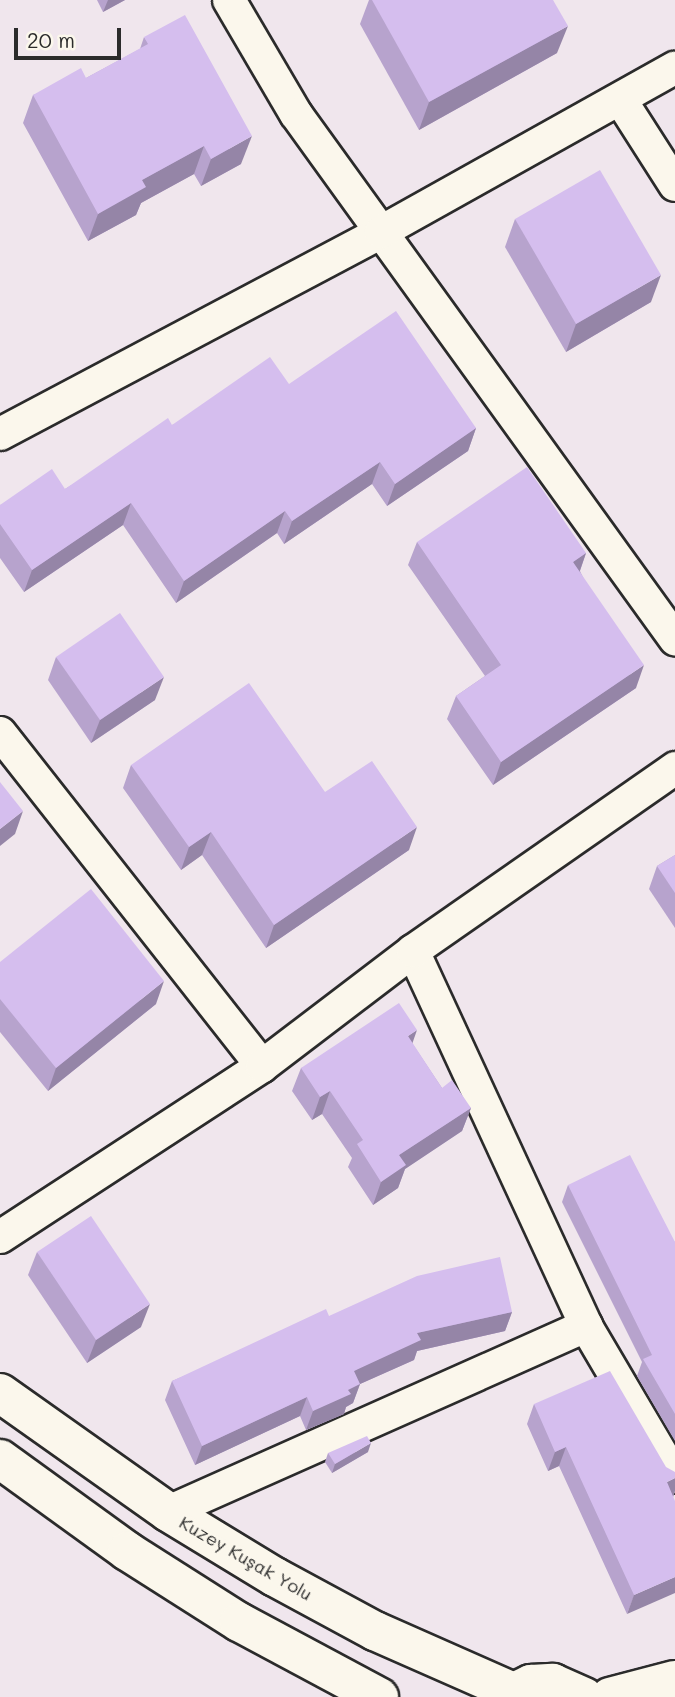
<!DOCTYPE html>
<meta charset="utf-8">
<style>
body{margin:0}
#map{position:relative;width:675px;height:1697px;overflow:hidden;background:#f0e6ed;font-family:Mali,sans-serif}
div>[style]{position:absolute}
.roads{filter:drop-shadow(2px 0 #2b2b2b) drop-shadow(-2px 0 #2b2b2b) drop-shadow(0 2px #2b2b2b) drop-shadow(0 -2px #2b2b2b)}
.street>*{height:32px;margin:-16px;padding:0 16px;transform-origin:16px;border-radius:16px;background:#fbf7ec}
.secondary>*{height:38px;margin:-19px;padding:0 19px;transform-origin:19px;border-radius:19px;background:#fbf7ec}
.wall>*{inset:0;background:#b7a3cd}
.shaded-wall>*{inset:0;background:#9585a7}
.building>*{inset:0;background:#d5beee}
span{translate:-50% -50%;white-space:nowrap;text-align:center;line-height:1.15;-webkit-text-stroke:6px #fbf7ec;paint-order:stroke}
.street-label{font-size:18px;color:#2b2b2b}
.scale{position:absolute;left:14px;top:28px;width:107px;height:32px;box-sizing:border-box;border:4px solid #2b2b2b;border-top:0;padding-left:9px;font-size:21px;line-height:24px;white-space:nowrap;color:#2b2b2b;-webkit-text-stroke:5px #fbf7ec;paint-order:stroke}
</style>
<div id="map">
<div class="roads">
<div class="street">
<i style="left:229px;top:0;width:132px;rotate:59.6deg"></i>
<i style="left:296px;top:114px;width:648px;rotate:54.17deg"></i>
<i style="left:620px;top:99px;width:102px;rotate:57.4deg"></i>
<i style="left:0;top:434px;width:431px;rotate:-27.9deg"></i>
<i style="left:381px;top:232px;width:337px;rotate:-29.2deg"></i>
<i style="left:0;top:733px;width:424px;rotate:51.8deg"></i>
<i style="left:413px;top:951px;width:413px;rotate:65.2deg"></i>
<i style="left:586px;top:1326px;width:175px;rotate:59.5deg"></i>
<i style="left:0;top:1237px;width:313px;rotate:-33.1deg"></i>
<i style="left:262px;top:1066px;width:190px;rotate:-37.3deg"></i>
<i style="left:413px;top:951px;width:320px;rotate:-34.9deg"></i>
<i style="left:168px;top:1512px;width:458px;rotate:-24deg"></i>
</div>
<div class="secondary">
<i style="left:0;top:1393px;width:206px;rotate:35.3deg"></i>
<i style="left:168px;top:1512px;width:125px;rotate:31.3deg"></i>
<i style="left:275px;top:1577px;width:114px;rotate:28.4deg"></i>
<i style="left:375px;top:1631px;width:149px;rotate:23.8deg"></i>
<i style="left:0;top:1459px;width:157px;rotate:35.9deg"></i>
<i style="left:127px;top:1551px;width:133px;rotate:32.4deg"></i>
<i style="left:239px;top:1622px;width:159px;rotate:28.2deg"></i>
<i style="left:504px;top:1697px;width:30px;rotate:-26deg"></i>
<i style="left:531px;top:1684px;width:22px;rotate:-3deg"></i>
<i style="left:553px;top:1683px;width:34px;rotate:24deg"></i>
<i style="left:610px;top:1697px;width:67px;rotate:-14.7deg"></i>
</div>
</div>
<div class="wall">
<i style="clip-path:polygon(97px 0,125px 0,103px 12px)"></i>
<i style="clip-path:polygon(369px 0,553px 0,557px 53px,419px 130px,360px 24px)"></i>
<i style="clip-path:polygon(144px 37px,241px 164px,201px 186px,194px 174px,141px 203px,136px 215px,88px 241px,23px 123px,33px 95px,86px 78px,140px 49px)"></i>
<i style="clip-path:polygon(515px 219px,651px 302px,566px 352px,505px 247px)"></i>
<i style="clip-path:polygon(289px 384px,476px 428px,468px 451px,387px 506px,372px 484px,284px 544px,277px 533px,176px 603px,123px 525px,24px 592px,0 558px,0 505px,65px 489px,172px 425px)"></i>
<i style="clip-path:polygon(417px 542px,586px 553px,580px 571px,636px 688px,493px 785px,447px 719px,456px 696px,485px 676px,408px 565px)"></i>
<i style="clip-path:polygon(56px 657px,155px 700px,91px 743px,48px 680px)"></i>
<i style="clip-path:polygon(131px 765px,325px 792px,409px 850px,266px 948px,202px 855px,181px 870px,123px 788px)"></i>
<i style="clip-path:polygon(675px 855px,675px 928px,649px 889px,657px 866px)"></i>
<i style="clip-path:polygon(0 962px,156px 1004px,48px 1091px,0 1032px)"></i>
<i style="clip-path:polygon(412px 1043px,442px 1088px,471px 1108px,462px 1131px,405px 1169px,398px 1188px,373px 1205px,348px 1167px,352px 1158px,322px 1114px,312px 1120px,292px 1091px,301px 1068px)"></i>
<i style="clip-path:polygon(568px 1185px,675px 1242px,675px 1441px,637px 1376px,642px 1362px,562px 1202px)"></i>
<i style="clip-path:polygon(37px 1252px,141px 1327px,87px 1363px,28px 1275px)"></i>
<i style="clip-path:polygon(512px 1312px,505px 1331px,417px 1351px,414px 1360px,360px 1384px,353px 1403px,346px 1407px,344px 1414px,306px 1430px,300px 1416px,195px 1465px,165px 1400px,172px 1381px,329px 1316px)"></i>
<i style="clip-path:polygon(534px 1404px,674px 1495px,627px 1614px,559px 1466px,548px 1471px,527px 1424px)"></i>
<i style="clip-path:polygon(368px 1452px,332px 1473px,325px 1462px,328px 1453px)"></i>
</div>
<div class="shaded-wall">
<i style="clip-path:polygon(108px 0,125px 0,103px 12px)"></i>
<i style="clip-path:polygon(568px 26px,557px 53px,419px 130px,429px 102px)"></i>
<i style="clip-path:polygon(252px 136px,241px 164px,201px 186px,211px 159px)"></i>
<i style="clip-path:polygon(204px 146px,194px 174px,141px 203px,136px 215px,88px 241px,98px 214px,142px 180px)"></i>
<i style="clip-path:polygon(661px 275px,651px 302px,566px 352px,576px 324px)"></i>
<i style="clip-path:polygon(476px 428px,468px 451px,387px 506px,395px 484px)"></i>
<i style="clip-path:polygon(380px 462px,372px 484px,284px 544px,292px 521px)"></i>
<i style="clip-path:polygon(131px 503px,123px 525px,24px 592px,32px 570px)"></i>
<i style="clip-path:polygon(285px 511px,277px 533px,176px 603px,184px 581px)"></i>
<i style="clip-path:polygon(586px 553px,578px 576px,573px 562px)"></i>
<i style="clip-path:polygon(644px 665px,636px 688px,493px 785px,501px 762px)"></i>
<i style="clip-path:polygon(164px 677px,155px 700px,91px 743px,100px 720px)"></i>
<i style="clip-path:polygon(23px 811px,15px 834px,0 846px,0 829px)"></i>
<i style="clip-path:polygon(417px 827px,409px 850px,266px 948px,274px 925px)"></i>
<i style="clip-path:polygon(211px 832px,202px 855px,181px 870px,189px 847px)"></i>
<i style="clip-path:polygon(164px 981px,156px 1004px,48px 1091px,56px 1068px)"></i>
<i style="clip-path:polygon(417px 1030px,409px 1053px,408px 1036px)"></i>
<i style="clip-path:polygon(330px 1091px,322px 1114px,312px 1120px,320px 1097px)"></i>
<i style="clip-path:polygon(471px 1108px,462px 1131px,405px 1169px,398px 1188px,373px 1205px,381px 1182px,399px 1155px)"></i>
<i style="clip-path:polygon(150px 1304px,141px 1327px,87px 1363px,96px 1340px)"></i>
<i style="clip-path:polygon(512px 1312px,505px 1331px,417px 1351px,414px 1360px,360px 1384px,353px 1403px,346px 1407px,344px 1414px,306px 1430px,313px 1411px,354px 1371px,417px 1333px)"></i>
<i style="clip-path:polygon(307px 1397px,300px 1416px,195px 1465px,202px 1446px)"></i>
<i style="clip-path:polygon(371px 1443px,368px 1452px,332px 1473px,335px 1464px)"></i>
<i style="clip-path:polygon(566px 1447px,559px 1466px,548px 1471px,555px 1452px)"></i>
<i style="clip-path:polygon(675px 1478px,675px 1491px,674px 1495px,660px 1502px,667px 1482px)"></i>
<i style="clip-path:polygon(675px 1577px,675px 1593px,627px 1614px,634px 1595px)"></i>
</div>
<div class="building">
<i style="clip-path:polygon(372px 0,553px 0,568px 26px,429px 102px)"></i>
<i style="clip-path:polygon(185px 15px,252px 136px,211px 159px,204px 146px,142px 180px,146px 187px,98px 214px,33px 95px,81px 68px,86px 78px,148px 44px,144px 37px)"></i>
<i style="clip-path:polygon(600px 170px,661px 275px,576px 324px,515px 219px)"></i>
<i style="clip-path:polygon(396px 311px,476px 428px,395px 484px,380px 462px,292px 521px,285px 511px,184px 581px,131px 503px,32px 570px,0 524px,0 505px,52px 469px,65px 489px,168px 418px,172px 425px,270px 357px,289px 384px)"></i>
<i style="clip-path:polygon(527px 467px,586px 553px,573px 562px,644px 665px,501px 762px,456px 696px,501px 665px,417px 542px)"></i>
<i style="clip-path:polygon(120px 613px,164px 677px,100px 720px,56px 657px)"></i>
<i style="clip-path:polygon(249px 683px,325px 792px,372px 761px,417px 827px,274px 925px,211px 832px,189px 847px,131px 765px)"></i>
<i style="clip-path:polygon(0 782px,23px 811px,0 829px)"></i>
<i style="clip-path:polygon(675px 855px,675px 893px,657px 866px)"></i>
<i style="clip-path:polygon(91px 889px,164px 981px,56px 1068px,0 999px,0 962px)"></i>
<i style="clip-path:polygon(399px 1003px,417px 1030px,408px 1036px,442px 1088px,452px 1080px,471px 1108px,399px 1155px,406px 1165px,381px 1182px,357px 1144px,363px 1140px,330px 1091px,320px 1097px,301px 1068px)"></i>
<i style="clip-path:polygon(630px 1155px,675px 1242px,675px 1414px,643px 1359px,652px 1355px,568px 1185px)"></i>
<i style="clip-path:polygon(91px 1216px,150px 1304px,96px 1340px,37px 1252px)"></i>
<i style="clip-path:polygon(500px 1257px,512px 1312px,417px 1333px,421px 1340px,354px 1371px,360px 1384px,348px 1390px,351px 1394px,313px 1411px,307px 1397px,202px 1446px,172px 1381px,326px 1309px,329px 1316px,417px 1276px)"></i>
<i style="clip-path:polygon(610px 1371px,666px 1467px,675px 1472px,675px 1478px,667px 1482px,675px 1501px,675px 1577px,634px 1595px,566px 1447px,555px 1452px,534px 1404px)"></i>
<i style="clip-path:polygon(367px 1436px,371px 1443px,335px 1464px,328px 1453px)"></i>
</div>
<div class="street-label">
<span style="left:246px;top:1558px;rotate:30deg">Kuzey Kuşak Yolu</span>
</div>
<div class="scale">20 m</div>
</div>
